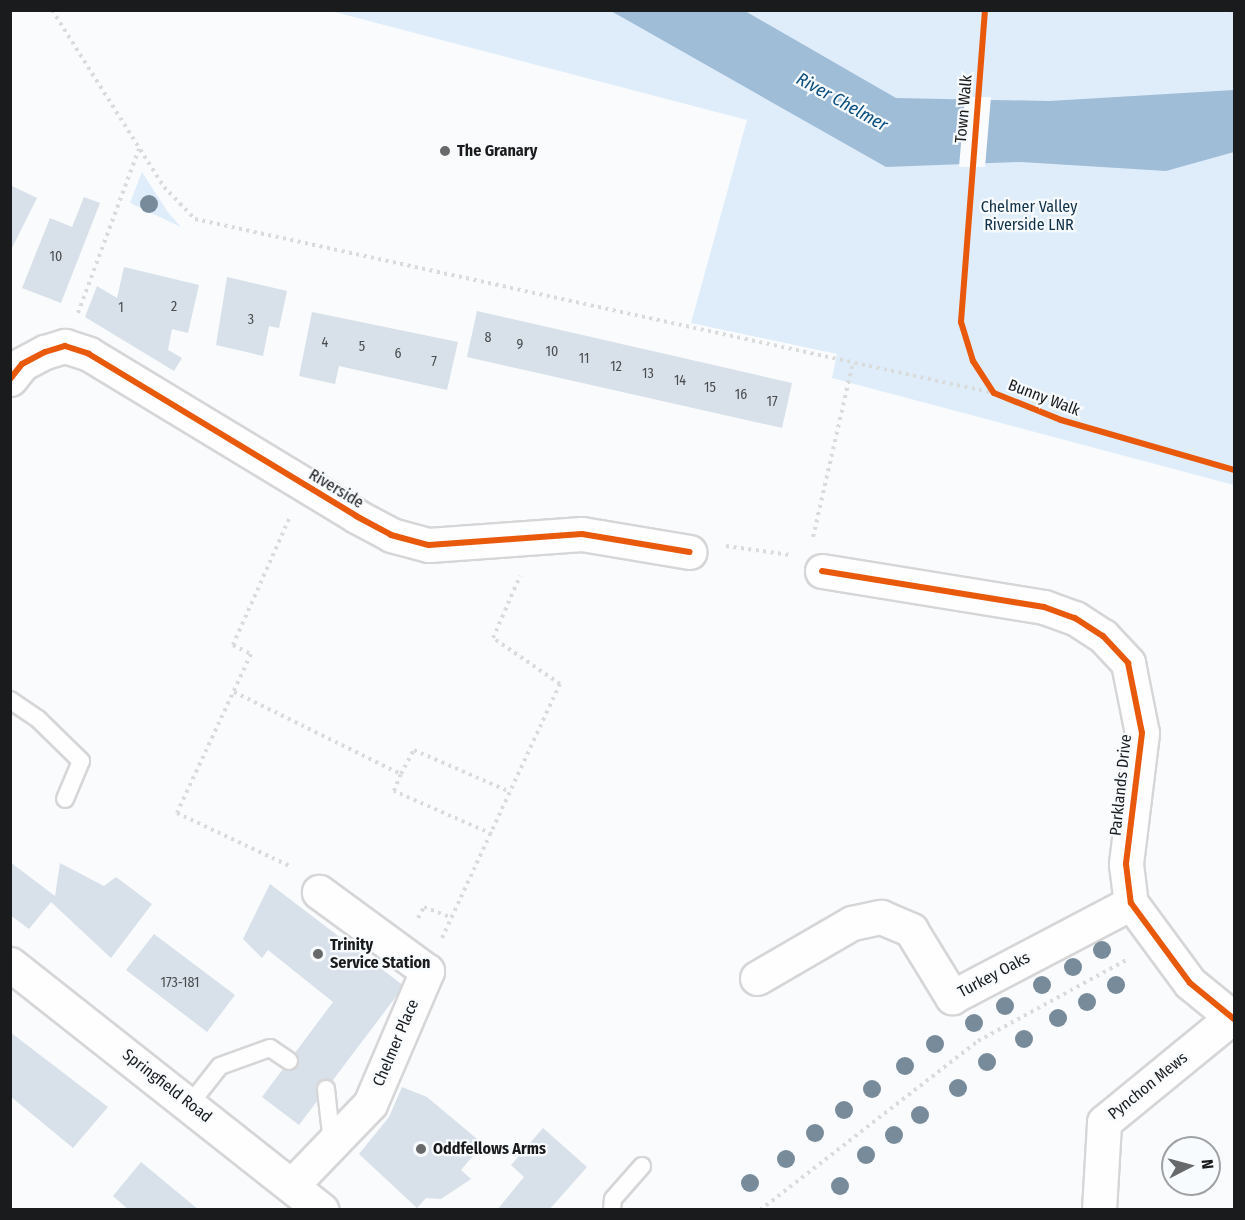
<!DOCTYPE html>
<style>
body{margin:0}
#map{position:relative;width:1245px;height:1220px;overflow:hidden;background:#f9fbfd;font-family:"Fira Sans Condensed",sans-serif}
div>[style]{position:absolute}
.green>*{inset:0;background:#dfedfb}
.water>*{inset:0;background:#a0bdd8}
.pier>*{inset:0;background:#f9fbfd}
.building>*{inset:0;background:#d8e1e9}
.path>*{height:4px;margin-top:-2px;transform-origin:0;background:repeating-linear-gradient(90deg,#dadbdb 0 3px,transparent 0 7.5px)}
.roads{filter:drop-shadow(2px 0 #d6d6d8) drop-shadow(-2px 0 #d6d6d8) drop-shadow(0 2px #d6d6d8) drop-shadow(0 -2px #d6d6d8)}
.lane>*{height:16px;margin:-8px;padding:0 8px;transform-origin:8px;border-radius:8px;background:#fefeff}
.street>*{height:33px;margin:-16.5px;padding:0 16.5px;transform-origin:16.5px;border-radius:16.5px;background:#fefeff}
.secondary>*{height:33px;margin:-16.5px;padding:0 16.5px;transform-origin:16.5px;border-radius:16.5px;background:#fefeff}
.cycleway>*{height:6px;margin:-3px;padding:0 3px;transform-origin:3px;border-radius:3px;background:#e8590c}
.trees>*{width:18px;height:18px;margin:-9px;border-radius:50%;background:#788b9a}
.dots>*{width:16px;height:16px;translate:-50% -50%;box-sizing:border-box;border:3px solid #f8fbfe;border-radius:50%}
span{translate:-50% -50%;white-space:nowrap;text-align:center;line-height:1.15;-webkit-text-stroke:4.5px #f8fbfe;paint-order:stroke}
.number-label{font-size:14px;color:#4a4c4f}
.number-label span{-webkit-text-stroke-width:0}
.street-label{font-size:16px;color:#1a1b1c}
.poi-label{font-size:16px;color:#1a1b1c;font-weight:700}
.left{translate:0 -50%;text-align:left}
.park-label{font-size:16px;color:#0f3049}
.water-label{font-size:18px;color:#0b4f7e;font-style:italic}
.frame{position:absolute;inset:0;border:12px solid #1a1b1c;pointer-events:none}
.north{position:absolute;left:1161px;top:1136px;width:60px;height:60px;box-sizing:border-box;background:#f8fbfe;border:2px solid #9fa1a4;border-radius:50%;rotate:84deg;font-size:16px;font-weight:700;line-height:24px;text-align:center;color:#1a1b1c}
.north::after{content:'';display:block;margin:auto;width:21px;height:27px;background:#68696b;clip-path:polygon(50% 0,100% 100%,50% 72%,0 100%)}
</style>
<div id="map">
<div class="green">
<i style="clip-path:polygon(331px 11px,1234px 11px,1234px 485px,832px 378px,837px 354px,691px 323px,747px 120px)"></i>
<i style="clip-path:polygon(142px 172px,167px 211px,181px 227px,130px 203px)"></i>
</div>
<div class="water">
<i style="clip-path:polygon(611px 11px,745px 11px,896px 98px,1049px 101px,1234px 90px,1234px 152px,1166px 171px,1021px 162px,886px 167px)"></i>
</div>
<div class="pier">
<i style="clip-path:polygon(965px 97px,991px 97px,985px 167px,959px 167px)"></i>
</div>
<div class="building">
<i style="clip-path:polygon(10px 185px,37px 198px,10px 252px)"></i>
<i style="clip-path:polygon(84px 197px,100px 203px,61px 303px,22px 288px,50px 218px,72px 227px)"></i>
<i style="clip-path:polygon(124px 267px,199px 285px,188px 333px,172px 329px,168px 350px,182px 358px,174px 371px,85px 317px,97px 286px,117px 298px)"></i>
<i style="clip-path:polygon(227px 277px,287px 291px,279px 328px,269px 326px,263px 356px,216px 345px)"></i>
<i style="clip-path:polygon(477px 311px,792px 383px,782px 428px,467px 357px)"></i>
<i style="clip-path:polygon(312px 312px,458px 342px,447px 390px,339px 366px,335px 384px,299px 376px)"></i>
<i style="clip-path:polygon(10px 862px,55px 896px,60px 863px,104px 886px,116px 877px,152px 904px,111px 958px,51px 902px,29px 929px,10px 915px)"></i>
<i style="clip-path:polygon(270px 884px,404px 986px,299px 1125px,262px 1097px,333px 1002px,268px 950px,262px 958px,243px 939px)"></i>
<i style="clip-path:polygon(154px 934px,235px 995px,207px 1032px,126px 970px)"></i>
<i style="clip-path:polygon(10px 1032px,108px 1107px,73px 1148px,10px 1096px)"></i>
<i style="clip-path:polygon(402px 1087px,427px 1097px,483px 1144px,461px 1170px,471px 1179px,441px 1199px,426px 1198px,417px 1208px,359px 1154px,389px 1117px)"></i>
<i style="clip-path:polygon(543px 1128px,587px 1167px,549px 1210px,497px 1210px,524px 1177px,511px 1165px)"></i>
<i style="clip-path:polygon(141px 1162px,199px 1210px,129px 1210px,113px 1196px)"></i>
</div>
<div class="path">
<i style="left:52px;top:10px;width:209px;rotate:57.7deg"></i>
<i style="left:164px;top:187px;width:45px;rotate:45.9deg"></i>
<i style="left:195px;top:219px;width:818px;rotate:12.29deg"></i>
<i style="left:1229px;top:10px;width:5px;rotate:11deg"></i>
<i style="left:78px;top:313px;width:175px;rotate:-69.6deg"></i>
<i style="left:289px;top:519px;width:138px;rotate:114deg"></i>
<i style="left:233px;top:645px;width:20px;rotate:27deg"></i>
<i style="left:251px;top:654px;width:175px;rotate:115deg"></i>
<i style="left:177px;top:813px;width:127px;rotate:25.2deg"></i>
<i style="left:813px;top:537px;width:179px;rotate:-77.1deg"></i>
<i style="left:726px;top:546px;width:65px;rotate:8deg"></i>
<i style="left:234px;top:692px;width:186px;rotate:26.2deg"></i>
<i style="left:492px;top:834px;width:107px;rotate:-156.3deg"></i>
<i style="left:394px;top:791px;width:18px;rotate:-68deg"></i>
<i style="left:401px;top:774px;width:27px;rotate:-62deg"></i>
<i style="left:414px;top:750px;width:105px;rotate:23.6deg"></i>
<i style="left:418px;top:918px;width:13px;rotate:-61deg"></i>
<i style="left:424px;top:907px;width:30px;rotate:21deg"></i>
<i style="left:442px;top:938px;width:280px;rotate:-65.1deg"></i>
<i style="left:560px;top:684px;width:81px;rotate:-145.5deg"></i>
<i style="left:493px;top:638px;width:68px;rotate:-66.5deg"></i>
<i style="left:760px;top:1210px;width:276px;rotate:-37.8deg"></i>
<i style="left:978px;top:1041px;width:171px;rotate:-28.7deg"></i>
</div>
<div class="roads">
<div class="lane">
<i style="left:10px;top:700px;width:34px;rotate:34deg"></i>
<i style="left:38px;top:719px;width:60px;rotate:44.3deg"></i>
<i style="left:81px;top:761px;width:41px;rotate:112.8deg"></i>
<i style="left:326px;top:1089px;width:54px;rotate:83.7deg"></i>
<i style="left:190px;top:1104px;width:48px;rotate:-51.7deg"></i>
<i style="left:220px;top:1066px;width:53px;rotate:-19.8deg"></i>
<i style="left:270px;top:1048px;width:23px;rotate:34deg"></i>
<i style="left:612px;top:1210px;width:11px;rotate:-85deg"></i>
<i style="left:613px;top:1199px;width:44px;rotate:-48.7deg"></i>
</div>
<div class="street">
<i style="left:10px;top:379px;width:19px;rotate:-51deg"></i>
<i style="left:22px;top:364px;width:26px;rotate:-28deg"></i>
<i style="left:45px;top:352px;width:21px;rotate:-17deg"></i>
<i style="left:65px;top:346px;width:25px;rotate:18deg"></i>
<i style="left:89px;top:354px;width:312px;rotate:31.2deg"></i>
<i style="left:356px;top:516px;width:40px;rotate:28deg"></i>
<i style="left:391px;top:535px;width:39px;rotate:15deg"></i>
<i style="left:429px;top:545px;width:153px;rotate:-4.1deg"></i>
<i style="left:582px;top:534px;width:109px;rotate:9.5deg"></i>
<i style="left:822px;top:571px;width:225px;rotate:9.2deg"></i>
<i style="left:1044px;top:607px;width:33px;rotate:20deg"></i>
<i style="left:1075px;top:618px;width:33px;rotate:33deg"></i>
<i style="left:1103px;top:636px;width:37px;rotate:47deg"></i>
<i style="left:1128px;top:663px;width:71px;rotate:78.7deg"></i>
<i style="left:1142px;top:733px;width:132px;rotate:97deg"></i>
<i style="left:1126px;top:864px;width:39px;rotate:83deg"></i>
<i style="left:1131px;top:903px;width:99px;rotate:53.6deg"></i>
<i style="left:1190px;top:983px;width:57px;rotate:39.3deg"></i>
<i style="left:757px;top:978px;width:110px;rotate:-30.1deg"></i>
<i style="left:852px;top:923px;width:30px;rotate:-12deg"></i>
<i style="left:881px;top:917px;width:33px;rotate:23deg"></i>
<i style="left:911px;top:930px;width:79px;rotate:58.5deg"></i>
<i style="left:952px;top:997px;width:202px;rotate:-27.7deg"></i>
<i style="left:293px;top:1184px;width:111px;rotate:-46.1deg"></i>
<i style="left:370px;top:1104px;width:145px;rotate:-66.8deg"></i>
<i style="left:427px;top:971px;width:134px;rotate:-143.8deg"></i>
<i style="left:1099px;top:1210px;width:88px;rotate:-86.7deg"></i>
<i style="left:1104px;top:1122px;width:164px;rotate:-39.3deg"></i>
</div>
<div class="secondary">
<i style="left:10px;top:964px;width:397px;rotate:38.3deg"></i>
</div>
</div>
<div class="cycleway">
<i style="left:985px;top:10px;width:313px;rotate:94.4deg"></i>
<i style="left:961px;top:322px;width:41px;rotate:72.9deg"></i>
<i style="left:973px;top:361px;width:38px;rotate:57deg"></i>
<i style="left:994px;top:393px;width:72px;rotate:21.9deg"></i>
<i style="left:1061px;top:420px;width:180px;rotate:16.1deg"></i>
<i style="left:10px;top:379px;width:19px;rotate:-51deg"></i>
<i style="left:22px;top:364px;width:26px;rotate:-28deg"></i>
<i style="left:45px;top:352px;width:21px;rotate:-17deg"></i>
<i style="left:65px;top:346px;width:25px;rotate:18deg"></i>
<i style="left:89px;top:354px;width:312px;rotate:31.2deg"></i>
<i style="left:356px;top:516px;width:40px;rotate:28deg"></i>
<i style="left:391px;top:535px;width:39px;rotate:15deg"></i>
<i style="left:429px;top:545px;width:153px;rotate:-4.1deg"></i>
<i style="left:582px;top:534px;width:109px;rotate:9.5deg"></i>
<i style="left:822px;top:571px;width:225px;rotate:9.2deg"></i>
<i style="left:1044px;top:607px;width:33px;rotate:20deg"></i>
<i style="left:1075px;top:618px;width:33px;rotate:33deg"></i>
<i style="left:1103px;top:636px;width:37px;rotate:47deg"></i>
<i style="left:1128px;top:663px;width:71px;rotate:78.7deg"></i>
<i style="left:1142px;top:733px;width:132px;rotate:97deg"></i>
<i style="left:1126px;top:864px;width:39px;rotate:83deg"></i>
<i style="left:1131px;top:903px;width:99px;rotate:53.6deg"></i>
<i style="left:1190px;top:983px;width:57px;rotate:39.3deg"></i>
</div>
<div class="trees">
<i style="left:149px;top:204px"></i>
<i style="left:1102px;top:950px"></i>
<i style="left:1073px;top:967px"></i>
<i style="left:1042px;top:985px"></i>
<i style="left:1116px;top:985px"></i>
<i style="left:1087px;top:1002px"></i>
<i style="left:1005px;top:1006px"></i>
<i style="left:1058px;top:1018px"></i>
<i style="left:974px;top:1023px"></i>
<i style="left:1024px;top:1039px"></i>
<i style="left:935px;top:1044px"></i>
<i style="left:987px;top:1062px"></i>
<i style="left:905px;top:1066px"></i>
<i style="left:958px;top:1088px"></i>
<i style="left:872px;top:1089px"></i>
<i style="left:844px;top:1110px"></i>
<i style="left:920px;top:1115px"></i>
<i style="left:815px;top:1133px"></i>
<i style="left:894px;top:1135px"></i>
<i style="left:866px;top:1155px"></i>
<i style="left:786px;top:1159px"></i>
<i style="left:750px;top:1183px"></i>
<i style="left:840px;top:1186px"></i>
</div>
<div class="dots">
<i style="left:445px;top:151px;background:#68696b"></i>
<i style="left:318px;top:954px;background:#68696b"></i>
<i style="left:421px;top:1149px;background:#68696b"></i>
</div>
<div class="number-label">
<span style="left:56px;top:257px">10</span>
<span style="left:174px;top:307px">2</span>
<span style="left:121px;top:308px">1</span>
<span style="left:251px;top:320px">3</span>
<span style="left:488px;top:338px">8</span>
<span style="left:325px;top:343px">4</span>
<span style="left:520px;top:345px">9</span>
<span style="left:362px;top:347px">5</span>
<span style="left:552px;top:352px">10</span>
<span style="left:398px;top:354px">6</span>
<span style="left:584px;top:359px">11</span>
<span style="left:434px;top:362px">7</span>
<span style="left:616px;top:367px">12</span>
<span style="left:648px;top:374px">13</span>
<span style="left:680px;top:381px">14</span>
<span style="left:710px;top:388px">15</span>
<span style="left:741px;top:395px">16</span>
<span style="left:772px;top:402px">17</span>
<span style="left:180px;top:983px">173-181</span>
</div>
<div class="street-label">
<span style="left:964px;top:109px;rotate:-85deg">Town Walk</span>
<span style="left:1044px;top:398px;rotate:21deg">Bunny Walk</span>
<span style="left:336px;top:489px;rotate:31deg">Riverside</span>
<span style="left:1121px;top:785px;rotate:-84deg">Parklands Drive</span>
<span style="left:994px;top:975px;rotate:-28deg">Turkey Oaks</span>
<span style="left:396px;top:1043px;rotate:-67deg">Chelmer Place</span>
<span style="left:167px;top:1086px;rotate:38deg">Springfield Road</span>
<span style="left:1148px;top:1086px;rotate:-39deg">Pynchon Mews</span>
</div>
<div class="poi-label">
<span class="left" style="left:457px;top:151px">The Granary</span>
<span class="left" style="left:330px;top:954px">Trinity<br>Service Station</span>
<span class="left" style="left:433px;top:1149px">Oddfellows Arms</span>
</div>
<div class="park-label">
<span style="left:1029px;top:216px">Chelmer Valley<br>Riverside LNR</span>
</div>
<div class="water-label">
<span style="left:842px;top:102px;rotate:29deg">River Chelmer</span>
</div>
<div class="frame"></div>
<div class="north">N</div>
</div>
